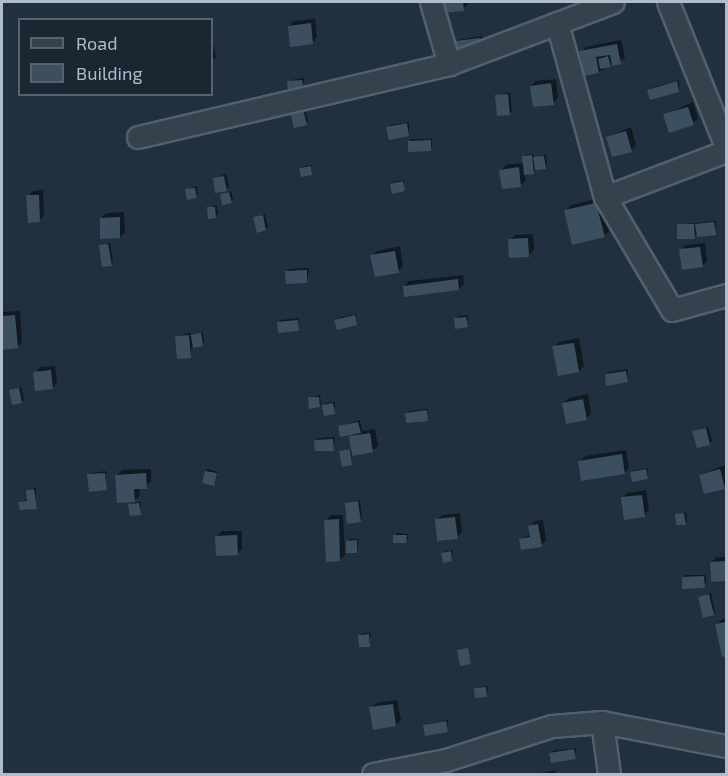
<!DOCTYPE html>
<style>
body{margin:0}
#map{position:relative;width:728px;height:776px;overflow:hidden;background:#20303e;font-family:"Exo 2",sans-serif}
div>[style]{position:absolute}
.shadow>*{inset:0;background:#0007}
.building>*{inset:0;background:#3c4f5e}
.roads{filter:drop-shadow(2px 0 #535f6c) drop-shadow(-2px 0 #535f6c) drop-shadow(0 2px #535f6c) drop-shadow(0 -2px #535f6c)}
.minor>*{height:21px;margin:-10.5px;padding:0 10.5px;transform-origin:10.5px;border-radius:10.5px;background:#34424e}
span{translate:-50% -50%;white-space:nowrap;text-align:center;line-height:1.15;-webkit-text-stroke:6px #1a2733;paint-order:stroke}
.frame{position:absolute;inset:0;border:3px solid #b0bcca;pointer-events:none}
.legend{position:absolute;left:18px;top:18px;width:195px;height:78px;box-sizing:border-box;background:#1a2733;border:2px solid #56636f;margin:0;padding:8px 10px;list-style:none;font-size:18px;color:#b0bcca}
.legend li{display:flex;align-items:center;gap:12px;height:30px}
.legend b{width:30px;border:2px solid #56636f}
</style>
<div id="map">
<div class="shadow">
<i style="clip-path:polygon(442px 2px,468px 2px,468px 4px,463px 9px,443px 11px)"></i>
<i style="clip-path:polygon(315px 19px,317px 37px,312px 43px,289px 26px,294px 21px)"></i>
<i style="clip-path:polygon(482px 36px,483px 46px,456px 42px,458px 40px)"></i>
<i style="clip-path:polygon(212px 38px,216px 58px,212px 60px)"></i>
<i style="clip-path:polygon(621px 40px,625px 58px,599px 72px,581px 52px,586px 47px)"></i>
<i style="clip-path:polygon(304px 78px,303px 89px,289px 82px,291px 80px)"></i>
<i style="clip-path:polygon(556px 79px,558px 98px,553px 103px,531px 86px,536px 81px)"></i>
<i style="clip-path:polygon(679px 80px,679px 90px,649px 90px,651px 88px)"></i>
<i style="clip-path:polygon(510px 92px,512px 111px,509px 113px,496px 96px)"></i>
<i style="clip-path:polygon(693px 102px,698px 118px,693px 123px,665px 115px)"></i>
<i style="clip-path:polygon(305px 107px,308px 121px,306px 123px,292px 112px)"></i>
<i style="clip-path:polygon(409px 122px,409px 134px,390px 138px,390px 125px)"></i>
<i style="clip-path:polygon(631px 127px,636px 145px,631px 150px,608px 137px)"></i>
<i style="clip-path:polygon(411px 139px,432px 139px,432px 148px,409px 141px)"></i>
<i style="clip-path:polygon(533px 154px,534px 159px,546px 154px,547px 165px,525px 174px,526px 180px,521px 185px,501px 170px,506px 165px,524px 163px,525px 155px)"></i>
<i style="clip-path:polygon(312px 165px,311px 174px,301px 168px,303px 166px)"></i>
<i style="clip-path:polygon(226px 174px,229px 187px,226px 189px,214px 178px)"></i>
<i style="clip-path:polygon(404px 180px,404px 189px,391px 184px,394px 182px)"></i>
<i style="clip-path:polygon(197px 186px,198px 195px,196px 197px,187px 190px)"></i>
<i style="clip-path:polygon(43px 190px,44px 215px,39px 221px,28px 196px,33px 191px)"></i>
<i style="clip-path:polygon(231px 191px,233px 200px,231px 202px,222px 194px)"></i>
<i style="clip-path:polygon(601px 198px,609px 231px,604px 236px,566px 210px,571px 205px)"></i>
<i style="clip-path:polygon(217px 205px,218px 214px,215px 216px,209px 208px)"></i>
<i style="clip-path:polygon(124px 212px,125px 232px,120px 237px,101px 218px,106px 213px)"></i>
<i style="clip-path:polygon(265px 214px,268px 226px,266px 229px,255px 218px)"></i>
<i style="clip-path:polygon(716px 221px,715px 234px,698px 233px,694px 237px,678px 225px)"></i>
<i style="clip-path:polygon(533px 234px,534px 250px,529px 255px,510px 240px,515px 235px)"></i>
<i style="clip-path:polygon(110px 243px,113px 262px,111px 265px,100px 246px)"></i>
<i style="clip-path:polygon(705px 243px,707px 261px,702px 266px,681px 250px,686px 245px)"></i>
<i style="clip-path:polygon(400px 246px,403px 266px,398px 271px,372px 256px,377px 251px)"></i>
<i style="clip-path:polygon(309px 268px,307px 282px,287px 271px,289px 269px)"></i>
<i style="clip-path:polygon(463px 275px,464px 284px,459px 289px,404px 286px,409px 281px)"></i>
<i style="clip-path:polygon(20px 311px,22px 342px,17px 347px,2px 348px,2px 312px)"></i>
<i style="clip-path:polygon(356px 314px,356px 324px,336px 320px,338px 318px)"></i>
<i style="clip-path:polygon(468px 315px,467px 326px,456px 319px,458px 316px)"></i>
<i style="clip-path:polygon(299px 318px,298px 329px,279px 322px,281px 320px)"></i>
<i style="clip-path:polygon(203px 332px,204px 343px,192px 347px,190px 356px,177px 336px,190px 333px,191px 337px)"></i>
<i style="clip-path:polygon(579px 338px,584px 366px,579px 371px,554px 347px,559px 342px)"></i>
<i style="clip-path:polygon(55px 366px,57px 383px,52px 388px,35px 373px,40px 367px)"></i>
<i style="clip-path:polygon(628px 369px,627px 381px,606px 375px,608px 372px)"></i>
<i style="clip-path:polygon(21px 387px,24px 399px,22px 402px,11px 391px)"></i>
<i style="clip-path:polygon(588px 394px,591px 414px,586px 419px,564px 403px,569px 398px)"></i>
<i style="clip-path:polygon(320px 395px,321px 404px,319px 406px,310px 398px)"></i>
<i style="clip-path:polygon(335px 402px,334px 413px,324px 405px,326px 403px)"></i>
<i style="clip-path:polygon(428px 409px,427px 419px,407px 413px,409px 411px)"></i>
<i style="clip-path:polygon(360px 420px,362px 431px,375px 429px,378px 446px,372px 451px,352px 454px,351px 463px,341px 451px,353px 448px,351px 437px,355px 433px,339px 427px)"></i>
<i style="clip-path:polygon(708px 427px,712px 441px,709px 444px,694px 431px)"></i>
<i style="clip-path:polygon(335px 437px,333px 449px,316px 440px,318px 438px)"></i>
<i style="clip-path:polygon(626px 450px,629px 468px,624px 473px,580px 461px,585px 456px)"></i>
<i style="clip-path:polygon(725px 465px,726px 486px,705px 492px,700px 475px)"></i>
<i style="clip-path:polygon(648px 468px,647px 477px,632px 472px,634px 470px)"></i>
<i style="clip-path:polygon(151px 469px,151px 482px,139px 488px,140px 495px,132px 503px,141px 502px,140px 513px,130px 505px,134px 501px,117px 475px,122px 470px)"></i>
<i style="clip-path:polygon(208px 469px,218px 472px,213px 485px,206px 471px)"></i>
<i style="clip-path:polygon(106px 471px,106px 489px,89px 475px,91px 473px)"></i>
<i style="clip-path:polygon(36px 488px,36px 507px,20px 502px,29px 499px,30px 489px)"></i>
<i style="clip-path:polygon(646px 490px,649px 510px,644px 515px,622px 498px,627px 493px)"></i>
<i style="clip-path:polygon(360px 500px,362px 519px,360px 521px,346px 503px)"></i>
<i style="clip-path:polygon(686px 512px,687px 521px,685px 523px,676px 515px)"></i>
<i style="clip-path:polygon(460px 513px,462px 532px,457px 537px,437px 520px,442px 515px)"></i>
<i style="clip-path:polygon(331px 515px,343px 515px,345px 555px,340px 560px,326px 520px)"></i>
<i style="clip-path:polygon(543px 520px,546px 540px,541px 545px,521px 540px,531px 534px,530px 527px,535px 521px)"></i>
<i style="clip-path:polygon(222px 531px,242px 531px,242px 549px,237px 554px,217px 536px)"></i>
<i style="clip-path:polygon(397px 533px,408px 534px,408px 539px,395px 536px)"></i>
<i style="clip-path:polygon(350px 539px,359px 539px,357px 551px,348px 542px)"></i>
<i style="clip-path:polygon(453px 550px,452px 560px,443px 553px,445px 551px)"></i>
<i style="clip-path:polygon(717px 557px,726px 557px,726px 580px,713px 581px,711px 562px)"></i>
<i style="clip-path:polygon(686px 575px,706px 575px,706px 584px,683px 577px)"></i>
<i style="clip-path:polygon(711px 593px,715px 612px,713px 614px,700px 597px)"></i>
<i style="clip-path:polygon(722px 619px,726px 619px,726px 654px,723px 655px,717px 625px)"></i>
<i style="clip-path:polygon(362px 633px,371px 633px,369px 645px,360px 635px)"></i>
<i style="clip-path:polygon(488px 686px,487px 696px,476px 689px,478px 687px)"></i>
<i style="clip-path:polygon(397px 700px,401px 720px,395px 725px,371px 708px,376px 703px)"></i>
<i style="clip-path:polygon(448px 720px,447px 731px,424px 726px,427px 724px)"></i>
<i style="clip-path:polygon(576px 748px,575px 758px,551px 753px,553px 751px)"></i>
<i style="clip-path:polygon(555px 770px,556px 774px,537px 774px)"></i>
</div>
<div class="building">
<i style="clip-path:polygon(441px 2px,463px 2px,464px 11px,442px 13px)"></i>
<i style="clip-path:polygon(311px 23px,313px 44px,290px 47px,288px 26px)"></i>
<i style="clip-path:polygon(480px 38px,482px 49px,456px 53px,455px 41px)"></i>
<i style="clip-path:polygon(617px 44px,621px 64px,612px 66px,610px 55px,596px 57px,599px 73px,584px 76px,579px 51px)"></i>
<i style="clip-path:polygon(608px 56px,611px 67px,600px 69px,598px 59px)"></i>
<i style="clip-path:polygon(302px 80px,304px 91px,288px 92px,287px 81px)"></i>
<i style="clip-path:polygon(677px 81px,679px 92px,650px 100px,647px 90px)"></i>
<i style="clip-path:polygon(551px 83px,554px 105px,533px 107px,530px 86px)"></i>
<i style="clip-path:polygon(508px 94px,510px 115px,497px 116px,495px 95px)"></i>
<i style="clip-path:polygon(688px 107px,694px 125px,669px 133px,663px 114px)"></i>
<i style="clip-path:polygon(303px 109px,307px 125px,294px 128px,290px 111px)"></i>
<i style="clip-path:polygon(407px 123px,409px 136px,389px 140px,386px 127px)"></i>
<i style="clip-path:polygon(626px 131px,632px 152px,612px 157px,606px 137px)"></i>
<i style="clip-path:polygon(431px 140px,431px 151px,408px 152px,408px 141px)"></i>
<i style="clip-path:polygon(532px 155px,534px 174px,524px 175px,522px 156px)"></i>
<i style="clip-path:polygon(544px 156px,546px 169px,535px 170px,533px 157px)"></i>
<i style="clip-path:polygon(311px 166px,312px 175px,301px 177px,299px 168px)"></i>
<i style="clip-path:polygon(519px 167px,521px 187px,502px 189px,499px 170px)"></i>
<i style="clip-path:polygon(224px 176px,227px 191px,215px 193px,213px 178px)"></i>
<i style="clip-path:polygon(403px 181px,405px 191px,392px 194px,390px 184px)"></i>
<i style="clip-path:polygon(195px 188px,197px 198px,187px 200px,185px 189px)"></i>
<i style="clip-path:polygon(229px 192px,232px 203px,222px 205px,220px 194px)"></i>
<i style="clip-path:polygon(26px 195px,39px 195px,40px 222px,28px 223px)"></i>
<i style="clip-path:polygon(596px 203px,605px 237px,572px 245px,564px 210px)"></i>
<i style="clip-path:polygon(207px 207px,215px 207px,216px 218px,208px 219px)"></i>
<i style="clip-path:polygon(263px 215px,266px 230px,257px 233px,253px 217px)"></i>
<i style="clip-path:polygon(120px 217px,120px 238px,100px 239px,100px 218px)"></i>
<i style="clip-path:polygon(714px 222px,716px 235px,697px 237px,695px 224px)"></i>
<i style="clip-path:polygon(677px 224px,694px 224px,695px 239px,677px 239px)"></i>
<i style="clip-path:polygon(528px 238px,529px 257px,509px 258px,508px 239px)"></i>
<i style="clip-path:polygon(108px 244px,112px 266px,102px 267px,99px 245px)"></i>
<i style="clip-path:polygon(700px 247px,703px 267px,682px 270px,679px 249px)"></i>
<i style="clip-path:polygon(395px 251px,399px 273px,375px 277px,370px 255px)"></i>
<i style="clip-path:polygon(307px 270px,307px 283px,286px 284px,285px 271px)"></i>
<i style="clip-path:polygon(458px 279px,459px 290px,404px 297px,403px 286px)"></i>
<i style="clip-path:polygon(15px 315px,18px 348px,2px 350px,2px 316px)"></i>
<i style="clip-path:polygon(355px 315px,357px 325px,337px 330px,334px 320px)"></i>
<i style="clip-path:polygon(466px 317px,468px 327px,455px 329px,454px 318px)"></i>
<i style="clip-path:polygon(298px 320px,299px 331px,278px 333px,277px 322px)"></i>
<i style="clip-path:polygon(201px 333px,203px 346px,193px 348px,191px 335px)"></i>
<i style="clip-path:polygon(189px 335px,191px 358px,177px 359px,175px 336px)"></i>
<i style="clip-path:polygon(574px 343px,579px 372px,558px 376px,552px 346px)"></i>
<i style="clip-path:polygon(51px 370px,53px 389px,35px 391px,33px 372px)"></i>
<i style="clip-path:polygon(626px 371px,628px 382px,606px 386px,605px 374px)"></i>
<i style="clip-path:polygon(19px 388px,22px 403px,12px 405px,9px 390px)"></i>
<i style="clip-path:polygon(308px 397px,319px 397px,320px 407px,309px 409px)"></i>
<i style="clip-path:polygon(583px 399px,587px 420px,566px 424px,562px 403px)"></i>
<i style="clip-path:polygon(333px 403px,335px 414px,324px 416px,322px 405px)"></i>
<i style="clip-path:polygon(427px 410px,428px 421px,406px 423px,405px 413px)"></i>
<i style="clip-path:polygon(358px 422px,361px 433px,340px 437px,338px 426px)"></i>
<i style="clip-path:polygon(706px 428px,710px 445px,697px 448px,692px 431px)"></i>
<i style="clip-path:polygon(370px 433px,373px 452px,352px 456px,349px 436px)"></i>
<i style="clip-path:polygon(333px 439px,334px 451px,315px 451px,314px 440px)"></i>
<i style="clip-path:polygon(350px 449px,352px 465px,342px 467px,339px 451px)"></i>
<i style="clip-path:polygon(622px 454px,625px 474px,581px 481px,578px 461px)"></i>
<i style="clip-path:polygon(646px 469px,648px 479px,632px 482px,630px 472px)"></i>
<i style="clip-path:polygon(720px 469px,725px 489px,704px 494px,699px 475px)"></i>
<i style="clip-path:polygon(205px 471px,217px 473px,214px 486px,202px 483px)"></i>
<i style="clip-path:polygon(105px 473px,107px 490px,89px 492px,87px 474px)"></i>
<i style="clip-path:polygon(146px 473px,147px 489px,134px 489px,135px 502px,117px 503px,115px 475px)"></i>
<i style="clip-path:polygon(34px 489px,37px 509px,20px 510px,18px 502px,27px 501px,26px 490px)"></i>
<i style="clip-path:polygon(642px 495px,645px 517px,624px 520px,621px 497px)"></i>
<i style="clip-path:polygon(358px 501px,361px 522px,347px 524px,345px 503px)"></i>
<i style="clip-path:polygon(139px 503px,141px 515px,130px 516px,128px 504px)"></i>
<i style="clip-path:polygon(684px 513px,686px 525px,676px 525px,675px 514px)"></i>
<i style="clip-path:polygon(455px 517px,458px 539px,437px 541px,435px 519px)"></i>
<i style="clip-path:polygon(339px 519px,340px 561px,326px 562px,324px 520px)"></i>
<i style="clip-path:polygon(538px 524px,542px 547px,521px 550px,519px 539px,530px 537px,528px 526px)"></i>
<i style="clip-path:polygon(237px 535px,238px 555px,216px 556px,215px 536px)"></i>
<i style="clip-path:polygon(393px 535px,407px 535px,406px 543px,393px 543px)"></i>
<i style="clip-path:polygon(357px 540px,357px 553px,346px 553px,346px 541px)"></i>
<i style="clip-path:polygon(451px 551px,452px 561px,443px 563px,441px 553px)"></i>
<i style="clip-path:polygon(726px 561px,726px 581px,711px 582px,710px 562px)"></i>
<i style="clip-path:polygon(704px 576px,705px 588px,682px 589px,682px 577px)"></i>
<i style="clip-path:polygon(709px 594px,714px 615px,703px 618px,698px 597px)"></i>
<i style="clip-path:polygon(726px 622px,726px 656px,722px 657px,715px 624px)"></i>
<i style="clip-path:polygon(369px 634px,370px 647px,359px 647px,358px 635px)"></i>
<i style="clip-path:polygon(468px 648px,471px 664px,460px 666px,457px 650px)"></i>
<i style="clip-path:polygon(486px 687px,487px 697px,475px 698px,474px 688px)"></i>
<i style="clip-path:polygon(393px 704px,396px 726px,373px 730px,369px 707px)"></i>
<i style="clip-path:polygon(446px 721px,448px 732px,425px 736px,423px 725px)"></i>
<i style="clip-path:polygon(574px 749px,576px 759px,551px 763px,549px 753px)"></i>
</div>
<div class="roads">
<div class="minor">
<i style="left:431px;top:2px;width:65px;rotate:73.8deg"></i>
<i style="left:668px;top:2px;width:155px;rotate:68.1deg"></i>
<i style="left:557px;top:23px;width:180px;rotate:74.6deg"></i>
<i style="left:605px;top:197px;width:131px;rotate:59.3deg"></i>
<i style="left:672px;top:310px;width:56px;rotate:-15.5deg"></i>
<i style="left:138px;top:137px;width:319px;rotate:-13.2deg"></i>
<i style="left:449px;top:64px;width:175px;rotate:-20.7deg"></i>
<i style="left:605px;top:197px;width:129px;rotate:-20.8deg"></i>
<i style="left:602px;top:722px;width:52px;rotate:82.3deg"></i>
<i style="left:373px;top:774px;width:74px;rotate:-10.9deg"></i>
<i style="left:446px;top:760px;width:111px;rotate:-17.8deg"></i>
<i style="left:552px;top:726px;width:50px;rotate:-4.6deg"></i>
<i style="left:602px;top:722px;width:126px;rotate:11deg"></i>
</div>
</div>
<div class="frame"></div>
<ul class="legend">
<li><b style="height:8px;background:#34424e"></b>Road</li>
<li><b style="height:16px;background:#3c4f5e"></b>Building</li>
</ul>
</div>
